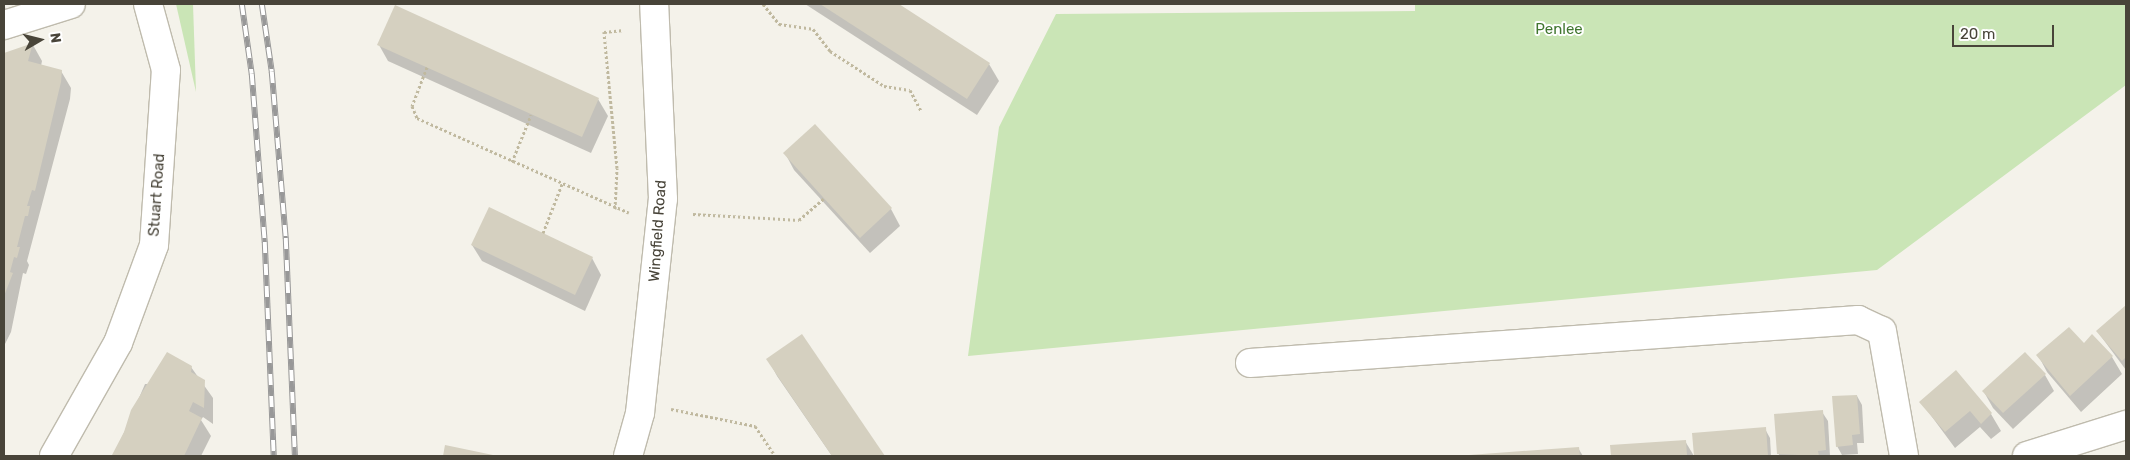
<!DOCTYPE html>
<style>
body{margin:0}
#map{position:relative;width:2130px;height:460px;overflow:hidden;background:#f4f2ea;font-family:Rubik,sans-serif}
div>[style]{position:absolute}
.green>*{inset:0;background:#cae5b6}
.shadow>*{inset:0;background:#0003}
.building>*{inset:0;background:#d5d0c0}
.path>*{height:3px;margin-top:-1.5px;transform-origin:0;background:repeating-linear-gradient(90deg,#c0b99f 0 2.5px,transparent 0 5px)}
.roads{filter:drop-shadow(1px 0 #bfbbad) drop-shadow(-1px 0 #bfbbad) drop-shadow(0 1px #bfbbad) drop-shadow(0 -1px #bfbbad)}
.minor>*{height:28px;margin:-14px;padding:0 14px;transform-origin:14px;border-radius:14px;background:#fff}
.rail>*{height:5.5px;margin-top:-2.75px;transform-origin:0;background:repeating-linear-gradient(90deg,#fff 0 11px,#989898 0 22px);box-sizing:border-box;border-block:1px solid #989898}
span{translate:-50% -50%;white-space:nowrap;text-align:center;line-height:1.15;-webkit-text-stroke:4px #fff;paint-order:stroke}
.park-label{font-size:15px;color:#40762f}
.street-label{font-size:15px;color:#484439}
.frame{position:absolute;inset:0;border:5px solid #484439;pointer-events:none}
.north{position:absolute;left:15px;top:15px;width:50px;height:50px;-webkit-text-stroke:4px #fff;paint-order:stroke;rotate:82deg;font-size:14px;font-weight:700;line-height:20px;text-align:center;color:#484439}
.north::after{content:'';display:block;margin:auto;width:18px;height:22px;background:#484439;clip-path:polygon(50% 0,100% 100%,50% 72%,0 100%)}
.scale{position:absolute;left:1952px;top:25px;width:102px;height:22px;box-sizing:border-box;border:2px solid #484439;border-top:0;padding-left:6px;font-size:15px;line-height:18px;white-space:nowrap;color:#484439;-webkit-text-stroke:4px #fff;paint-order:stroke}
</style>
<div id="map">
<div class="green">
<i style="clip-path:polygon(176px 4px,193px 4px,196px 92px)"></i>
<i style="clip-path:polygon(1415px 4px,2126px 4px,2126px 85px,1877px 270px,968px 356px,999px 127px,1056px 14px,1415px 11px)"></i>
</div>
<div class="shadow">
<i style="clip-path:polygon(4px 4px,12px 26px,4px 28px)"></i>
<i style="clip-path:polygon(805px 4px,897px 4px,989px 64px,999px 81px,977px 115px)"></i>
<i style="clip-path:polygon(33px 45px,42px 61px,41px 66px,61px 71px,71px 88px,70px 99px,27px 261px,29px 265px,26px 274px,23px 273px,11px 332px,4px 346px,4px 54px)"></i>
<i style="clip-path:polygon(379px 45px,598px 99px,608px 116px,591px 153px,388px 61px)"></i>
<i style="clip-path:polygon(785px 153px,891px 209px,900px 226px,870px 253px,794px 170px)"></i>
<i style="clip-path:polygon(472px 245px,592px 258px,601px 275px,585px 311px,482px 261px)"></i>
<i style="clip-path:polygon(2126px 306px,2126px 370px,2097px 331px)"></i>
<i style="clip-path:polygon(802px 336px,883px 456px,832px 456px,777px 376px,768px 359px)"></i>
<i style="clip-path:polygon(2092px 336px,2112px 357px,2122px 374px,2081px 412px,2047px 372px,2038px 355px,2084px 344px)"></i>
<i style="clip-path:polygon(167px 354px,191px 367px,213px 398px,213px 424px,203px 417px,201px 420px,211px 436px,201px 456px,114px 456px,145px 384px,149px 384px)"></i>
<i style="clip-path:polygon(1956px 372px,1991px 414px,2001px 431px,1991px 439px,1980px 427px,1955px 448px,1921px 402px)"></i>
<i style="clip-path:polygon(2045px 375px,2054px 391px,2013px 429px,1993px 408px,1984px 392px)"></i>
<i style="clip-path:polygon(1857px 396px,1862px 405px,1864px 443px,1857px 443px,1858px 454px,1842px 455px,1837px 446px)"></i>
<i style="clip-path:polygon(1822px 412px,1828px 421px,1830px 456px,1780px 456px,1778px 453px)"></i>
<i style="clip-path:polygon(1765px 429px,1770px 438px,1771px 456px,1695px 456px,1693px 434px)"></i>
<i style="clip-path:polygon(1685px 441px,1694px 456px,1613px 456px,1612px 446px)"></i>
<i style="clip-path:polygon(1578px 448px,1583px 456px,1468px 456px)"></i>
</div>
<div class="building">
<i style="clip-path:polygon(820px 4px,899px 4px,990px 63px,967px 99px)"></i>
<i style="clip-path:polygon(395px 5px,599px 98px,582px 137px,377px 45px)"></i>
<i style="clip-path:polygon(33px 43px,28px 61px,62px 70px,61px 82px,35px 191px,32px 190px,27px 206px,30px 206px,28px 216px,25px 216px,17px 247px,20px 247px,17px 258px,14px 257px,10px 272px,13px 273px,4px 296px,4px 53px)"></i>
<i style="clip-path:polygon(815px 124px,892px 208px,860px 238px,783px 153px)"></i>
<i style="clip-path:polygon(489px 207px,593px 257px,575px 295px,471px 245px)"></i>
<i style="clip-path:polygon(2126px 305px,2126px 357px,2122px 361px,2096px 331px)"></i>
<i style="clip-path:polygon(2069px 327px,2084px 343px,2092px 334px,2113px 356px,2070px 396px,2036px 355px)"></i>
<i style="clip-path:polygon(802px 334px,885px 456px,832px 456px,766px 359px)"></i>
<i style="clip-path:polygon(167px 352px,192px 366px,191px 372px,205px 380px,204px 408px,193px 402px,189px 411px,202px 418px,184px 456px,114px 456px,112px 455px,124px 432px,131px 410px)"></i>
<i style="clip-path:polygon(2025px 352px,2046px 374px,2003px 413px,1982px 391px)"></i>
<i style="clip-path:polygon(1956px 370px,1992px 413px,1981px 424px,1970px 411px,1945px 432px,1919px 402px)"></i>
<i style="clip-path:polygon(1857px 395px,1860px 434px,1852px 435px,1853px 445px,1836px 447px,1832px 396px)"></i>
<i style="clip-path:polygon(1823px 410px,1826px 450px,1818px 451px,1819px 456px,1777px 454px,1774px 414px)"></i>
<i style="clip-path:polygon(1766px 427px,1768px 456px,1694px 456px,1692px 433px)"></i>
<i style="clip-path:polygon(1686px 440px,1687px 456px,1611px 456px,1610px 445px)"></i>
<i style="clip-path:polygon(445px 445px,493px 455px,493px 456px,443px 456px)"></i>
<i style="clip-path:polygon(1579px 447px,1580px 456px,1469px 456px,1469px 455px)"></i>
</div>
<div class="path">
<i style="left:763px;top:4px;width:26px;rotate:51deg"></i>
<i style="left:779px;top:24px;width:34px;rotate:8deg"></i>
<i style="left:813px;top:29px;width:28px;rotate:52deg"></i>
<i style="left:830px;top:51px;width:64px;rotate:32.9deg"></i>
<i style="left:884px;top:86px;width:26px;rotate:9deg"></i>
<i style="left:910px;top:90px;width:24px;rotate:62deg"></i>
<i style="left:427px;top:67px;width:42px;rotate:111deg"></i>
<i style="left:412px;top:106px;width:13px;rotate:67deg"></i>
<i style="left:417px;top:118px;width:232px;rotate:24.1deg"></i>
<i style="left:512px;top:162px;width:51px;rotate:-68deg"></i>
<i style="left:615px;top:209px;width:41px;rotate:-87.2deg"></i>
<i style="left:617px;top:168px;width:137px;rotate:-95.5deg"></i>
<i style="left:604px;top:32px;width:20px;rotate:-6deg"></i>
<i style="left:693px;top:214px;width:106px;rotate:3.2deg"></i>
<i style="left:799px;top:220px;width:33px;rotate:-41deg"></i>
<i style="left:543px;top:233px;width:53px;rotate:-68.8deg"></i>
<i style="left:671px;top:409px;width:86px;rotate:11.4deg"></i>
<i style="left:755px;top:426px;width:36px;rotate:56deg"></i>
</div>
<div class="roads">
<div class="minor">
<i style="left:4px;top:25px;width:70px;rotate:-17.4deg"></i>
<i style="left:1250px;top:363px;width:610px;rotate:-4.05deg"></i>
<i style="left:1858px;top:320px;width:26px;rotate:25deg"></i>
<i style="left:1882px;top:331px;width:127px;rotate:80deg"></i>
<i style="left:54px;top:456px;width:130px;rotate:-60.5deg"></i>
<i style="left:118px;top:343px;width:104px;rotate:-69.8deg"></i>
<i style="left:154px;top:245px;width:175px;rotate:-86.1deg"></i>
<i style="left:166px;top:70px;width:68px;rotate:-105.3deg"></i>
<i style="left:628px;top:456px;width:45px;rotate:-74.4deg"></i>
<i style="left:640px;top:413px;width:215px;rotate:-83.9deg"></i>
<i style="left:663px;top:199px;width:195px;rotate:-92.6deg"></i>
<i style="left:2027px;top:456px;width:104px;rotate:-17.4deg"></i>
</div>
</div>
<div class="rail">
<i style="left:242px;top:4px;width:71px;rotate:81.9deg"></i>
<i style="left:252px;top:74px;width:169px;rotate:85.6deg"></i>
<i style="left:265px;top:242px;width:214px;rotate:87.6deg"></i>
<i style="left:262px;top:4px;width:69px;rotate:81.6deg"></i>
<i style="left:272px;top:72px;width:167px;rotate:85.2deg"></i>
<i style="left:286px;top:238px;width:218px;rotate:87.6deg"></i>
</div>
<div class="park-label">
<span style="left:1559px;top:30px">Penlee</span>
</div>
<div class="street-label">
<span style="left:157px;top:195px;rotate:-86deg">Stuart Road</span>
<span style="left:658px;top:231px;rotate:-86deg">Wingfield Road</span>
</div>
<div class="frame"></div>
<div class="north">N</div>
<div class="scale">20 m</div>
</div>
